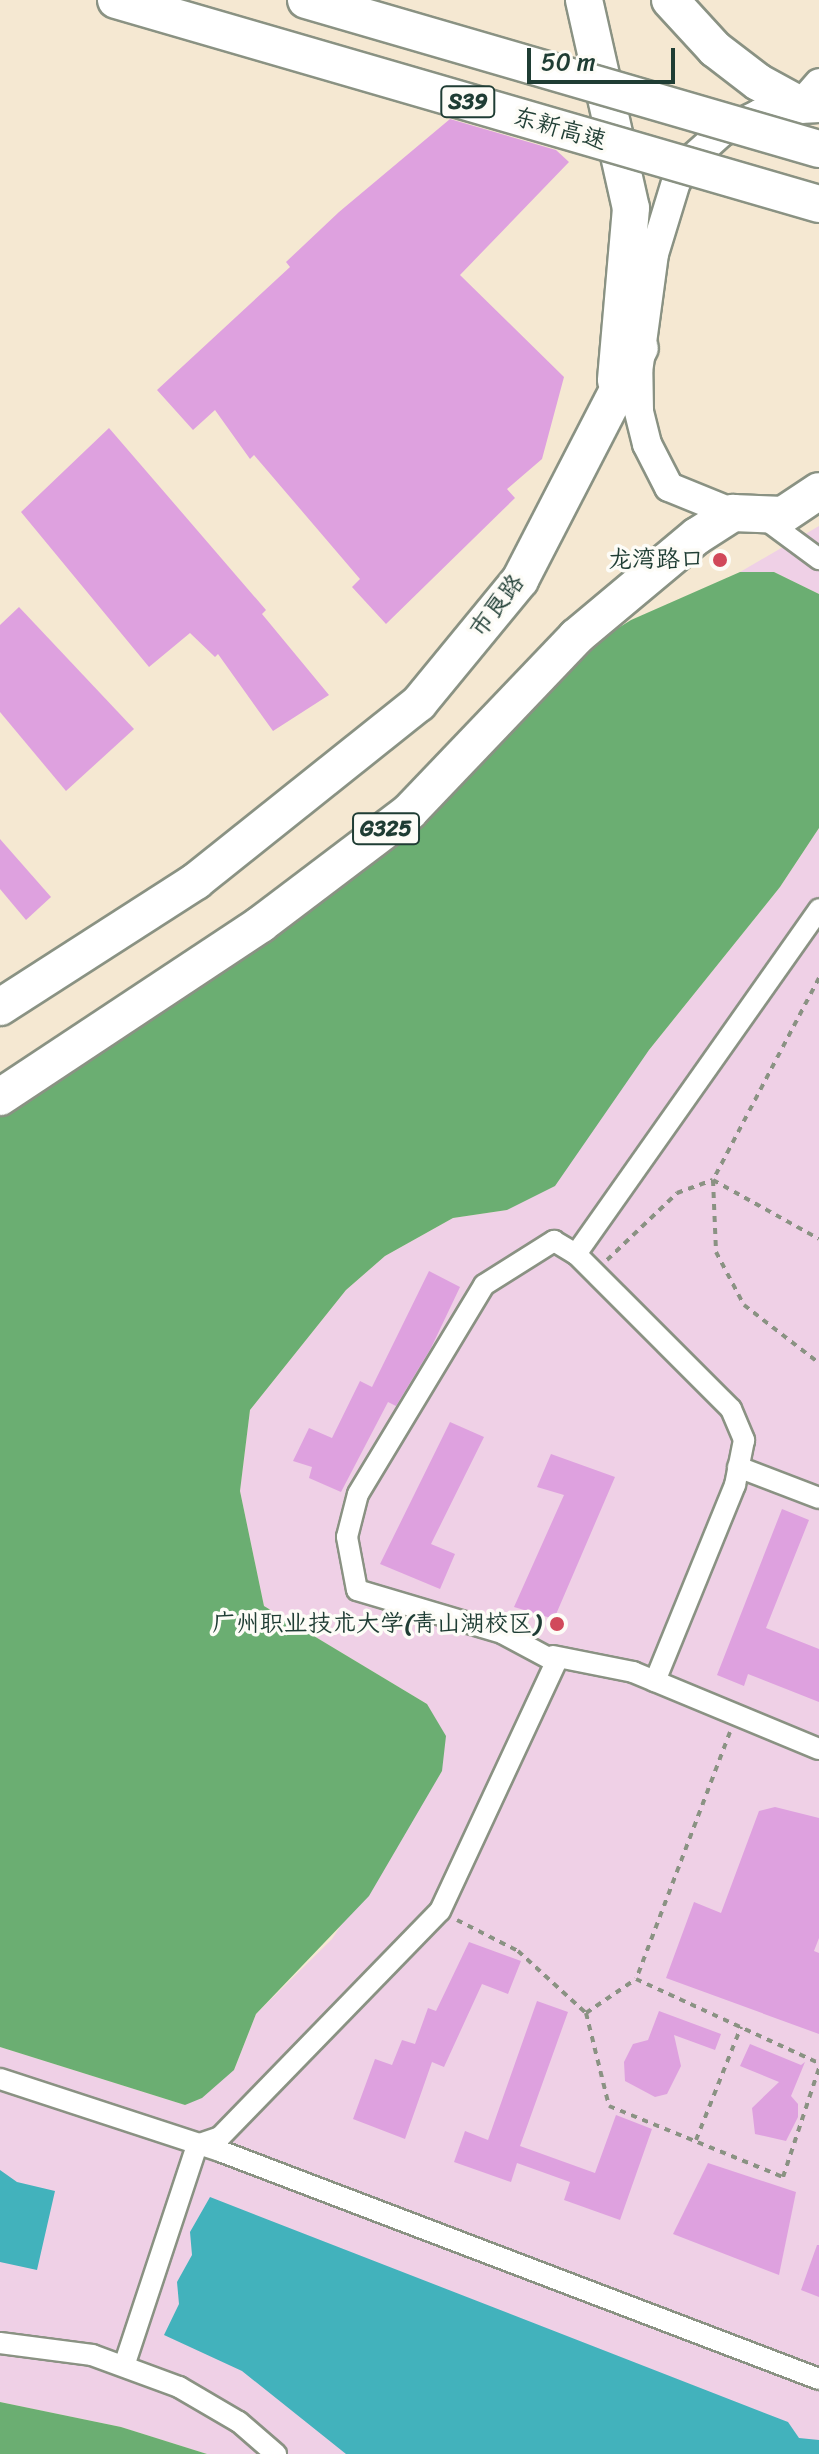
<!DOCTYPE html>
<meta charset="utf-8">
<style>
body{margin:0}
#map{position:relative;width:819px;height:2454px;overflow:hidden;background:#f5e8d2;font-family:Sriracha,"LXGW WenKai TC",sans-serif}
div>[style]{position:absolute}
.built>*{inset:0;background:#efd0e6}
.forest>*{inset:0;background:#6bae72}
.water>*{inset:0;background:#42b2bc}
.building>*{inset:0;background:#dea1df}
.path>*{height:4px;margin-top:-2px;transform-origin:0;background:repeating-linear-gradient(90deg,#8a9283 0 6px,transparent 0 12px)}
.roads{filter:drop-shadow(2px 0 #8a9283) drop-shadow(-2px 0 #8a9283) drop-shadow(0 2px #8a9283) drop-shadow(0 -2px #8a9283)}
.street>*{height:20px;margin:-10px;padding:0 10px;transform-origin:10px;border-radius:10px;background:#fff}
.secondary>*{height:28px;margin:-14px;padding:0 14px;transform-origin:14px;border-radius:14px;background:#fff}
.highway>*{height:36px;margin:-18px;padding:0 18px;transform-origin:18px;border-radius:18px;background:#fff}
.bridges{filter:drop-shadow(2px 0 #8a9283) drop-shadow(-2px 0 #8a9283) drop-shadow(0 2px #8a9283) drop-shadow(0 -2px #8a9283)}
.highway-bridge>*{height:36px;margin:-18px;padding:0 18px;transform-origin:18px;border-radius:18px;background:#fff}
.dots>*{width:22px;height:22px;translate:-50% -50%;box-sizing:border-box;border:4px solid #fdfcf7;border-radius:50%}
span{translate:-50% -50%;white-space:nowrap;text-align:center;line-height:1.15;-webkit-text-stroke:7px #fdfcf7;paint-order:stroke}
.shield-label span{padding:2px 6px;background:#fdfcf7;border:2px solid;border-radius:6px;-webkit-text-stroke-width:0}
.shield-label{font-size:22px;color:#1f3d34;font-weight:700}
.street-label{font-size:24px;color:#1f3d34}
.poi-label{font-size:24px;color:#1f3d34}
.right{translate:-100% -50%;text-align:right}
.scale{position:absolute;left:527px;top:48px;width:148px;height:36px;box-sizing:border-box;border:4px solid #1f3d34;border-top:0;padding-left:10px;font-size:24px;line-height:28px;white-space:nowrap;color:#1f3d34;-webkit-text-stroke:6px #fdfcf7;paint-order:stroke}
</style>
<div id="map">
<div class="built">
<i style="clip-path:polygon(819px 526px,819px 594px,774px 572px,740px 572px)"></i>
<i style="clip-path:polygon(819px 828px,819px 2454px,207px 2454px,121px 2427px,0 2402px,0 2047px,185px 2105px,234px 2070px,256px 2014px,332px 1939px,442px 1771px,427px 1704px,264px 1606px,240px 1491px,250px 1410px,346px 1290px,385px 1256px,453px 1218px,507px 1210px,649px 1050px,780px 887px)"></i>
</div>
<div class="forest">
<i style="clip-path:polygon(740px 572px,774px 572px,819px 594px,819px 828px,780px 887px,649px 1050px,555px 1186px,507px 1210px,453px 1218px,385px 1256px,346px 1290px,250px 1410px,240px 1491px,264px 1606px,427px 1704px,446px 1736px,442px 1771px,369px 1896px,256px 2014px,234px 2070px,202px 2098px,185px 2105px,0 2047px,0 1092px,344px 874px,583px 650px,631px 620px)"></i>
<i style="clip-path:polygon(0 2402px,121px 2427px,207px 2454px,0 2454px)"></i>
</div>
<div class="water">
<i style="clip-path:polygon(0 2170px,17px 2182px,55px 2191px,37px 2270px,0 2262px)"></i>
<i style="clip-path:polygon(210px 2197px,788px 2422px,799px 2438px,819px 2440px,819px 2454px,346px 2454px,242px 2371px,164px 2335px,179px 2304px,177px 2282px,192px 2255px,190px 2232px)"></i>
</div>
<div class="building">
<i style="clip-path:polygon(450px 119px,556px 150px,569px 162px,460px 275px,564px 377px,542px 459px,507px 489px,515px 498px,386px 624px,352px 587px,360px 579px,254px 455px,250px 459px,215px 410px,193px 430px,157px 390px,290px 267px,286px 262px,339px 212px)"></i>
<i style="clip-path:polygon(109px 428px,266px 610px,262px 614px,329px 695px,273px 731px,218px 654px,215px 657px,190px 633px,149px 667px,21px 512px)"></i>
<i style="clip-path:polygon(19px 607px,134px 729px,66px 791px,0 712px,0 625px)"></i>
<i style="clip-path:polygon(0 839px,51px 897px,26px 920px,0 889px)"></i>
<i style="clip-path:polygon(429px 1271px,460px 1287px,431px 1348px,396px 1406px,388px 1402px,341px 1492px,309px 1478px,312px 1467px,293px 1461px,309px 1428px,332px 1438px,360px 1381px,372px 1387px)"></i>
<i style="clip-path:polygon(450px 1422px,484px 1437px,431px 1544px,455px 1554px,440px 1589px,380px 1564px)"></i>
<i style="clip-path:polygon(551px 1454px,615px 1477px,554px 1619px,514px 1607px,564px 1495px,537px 1487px)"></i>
<i style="clip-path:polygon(782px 1509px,809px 1520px,766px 1628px,819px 1649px,819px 1702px,748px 1674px,744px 1686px,717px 1675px)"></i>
<i style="clip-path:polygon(775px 1807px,819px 1818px,819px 1938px,814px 1951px,819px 1953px,819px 2034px,666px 1978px,694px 1902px,721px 1913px,759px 1811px)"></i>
<i style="clip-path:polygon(469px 1942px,521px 1961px,508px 1994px,482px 1984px,444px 2067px,432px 2062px,405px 2139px,353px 2119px,375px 2059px,392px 2065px,402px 2040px,415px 2044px,428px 2008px,436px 2011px)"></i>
<i style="clip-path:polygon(537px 2001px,568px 2012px,520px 2146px,595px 2173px,616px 2115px,652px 2129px,620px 2220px,564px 2200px,570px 2182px,517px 2163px,511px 2182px,454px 2162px,465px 2131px,488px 2140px)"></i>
<i style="clip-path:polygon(659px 2011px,721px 2034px,715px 2050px,674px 2035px,681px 2066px,667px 2094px,655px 2097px,625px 2081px,624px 2062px,633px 2044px,648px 2040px)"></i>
<i style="clip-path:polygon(750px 2044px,801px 2065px,805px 2062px,791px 2096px,798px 2104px,798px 2117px,786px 2141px,755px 2134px,752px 2108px,779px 2082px,740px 2066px)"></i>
<i style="clip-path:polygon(708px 2163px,796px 2192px,779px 2275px,673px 2234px)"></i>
<i style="clip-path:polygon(817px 2245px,819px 2245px,819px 2297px,801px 2290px)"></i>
</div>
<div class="path">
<i style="left:819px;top:978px;width:228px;rotate:117.7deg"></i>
<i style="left:713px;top:1180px;width:72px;rotate:87.6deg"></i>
<i style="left:716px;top:1252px;width:60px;rotate:62.2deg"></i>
<i style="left:744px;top:1305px;width:95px;rotate:37.7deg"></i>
<i style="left:607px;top:1260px;width:97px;rotate:-43.7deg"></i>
<i style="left:677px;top:1193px;width:38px;rotate:-20deg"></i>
<i style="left:713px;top:1180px;width:121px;rotate:29.1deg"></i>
<i style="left:730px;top:1732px;width:264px;rotate:110.8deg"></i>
<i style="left:636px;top:1979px;width:201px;rotate:24.7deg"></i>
<i style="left:457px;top:1920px;width:68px;rotate:26.9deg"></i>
<i style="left:518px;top:1951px;width:92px;rotate:42.4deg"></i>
<i style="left:586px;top:2013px;width:96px;rotate:76.1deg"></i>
<i style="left:609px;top:2106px;width:188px;rotate:22.2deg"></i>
<i style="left:783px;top:2177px;width:115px;rotate:-71.7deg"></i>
<i style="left:586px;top:2013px;width:60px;rotate:-34.2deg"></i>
<i style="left:696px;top:2140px;width:122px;rotate:-68.3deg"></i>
</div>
<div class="roads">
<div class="street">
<i style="left:762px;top:517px;width:71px;rotate:36.4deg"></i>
<i style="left:576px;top:1254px;width:219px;rotate:45deg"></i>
<i style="left:731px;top:1409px;width:34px;rotate:67deg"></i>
<i style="left:744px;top:1440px;width:46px;rotate:101.3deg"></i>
<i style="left:735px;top:1485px;width:212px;rotate:112.2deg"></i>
<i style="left:738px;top:1467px;width:87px;rotate:20.9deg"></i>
<i style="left:553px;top:1656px;width:82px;rotate:11.3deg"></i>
<i style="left:633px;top:1672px;width:201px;rotate:22.5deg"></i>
<i style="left:0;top:2079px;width:231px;rotate:18.1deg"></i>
<i style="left:220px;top:2151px;width:641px;rotate:20.84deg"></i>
<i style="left:0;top:2343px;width:93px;rotate:7.4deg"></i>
<i style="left:92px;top:2355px;width:93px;rotate:20.2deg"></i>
<i style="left:179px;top:2387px;width:69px;rotate:30.3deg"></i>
<i style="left:239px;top:2422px;width:49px;rotate:40.9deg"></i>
<i style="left:124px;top:2366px;width:233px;rotate:-71.7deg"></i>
<i style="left:197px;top:2145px;width:24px;rotate:-19deg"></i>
<i style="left:220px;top:2137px;width:315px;rotate:-45.8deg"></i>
<i style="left:440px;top:1911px;width:275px;rotate:-65deg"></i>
<i style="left:556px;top:1662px;width:61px;rotate:-151.8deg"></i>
<i style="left:502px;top:1633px;width:151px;rotate:-163.5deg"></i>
<i style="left:357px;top:1590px;width:54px;rotate:-100.7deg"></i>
<i style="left:347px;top:1537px;width:44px;rotate:-75.7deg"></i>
<i style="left:358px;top:1494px;width:244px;rotate:-58.9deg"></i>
<i style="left:484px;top:1285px;width:83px;rotate:-32.2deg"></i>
<i style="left:554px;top:1241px;width:26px;rotate:31deg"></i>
<i style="left:576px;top:1254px;width:422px;rotate:-54.8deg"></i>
</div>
<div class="secondary">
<i style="left:733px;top:513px;width:69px;rotate:-157.9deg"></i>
<i style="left:669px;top:487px;width:48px;rotate:-117.1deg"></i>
<i style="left:647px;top:444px;width:34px;rotate:-104deg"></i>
<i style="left:639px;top:411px;width:39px;rotate:-91deg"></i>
<i style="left:638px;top:372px;width:119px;rotate:-82.3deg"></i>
<i style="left:654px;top:254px;width:75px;rotate:-73deg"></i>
<i style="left:676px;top:182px;width:31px;rotate:-54deg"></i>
<i style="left:694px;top:157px;width:38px;rotate:-42deg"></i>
<i style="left:722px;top:132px;width:41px;rotate:-25.9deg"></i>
<i style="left:759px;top:114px;width:42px;rotate:-12.4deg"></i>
<i style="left:800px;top:105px;width:29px;rotate:-49deg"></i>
</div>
<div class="highway">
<i style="left:584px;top:0;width:213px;rotate:77.3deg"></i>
<i style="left:631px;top:208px;width:173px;rotate:95deg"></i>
<i style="left:670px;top:0;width:67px;rotate:47.4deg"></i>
<i style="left:715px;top:49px;width:54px;rotate:37.5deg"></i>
<i style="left:758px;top:82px;width:48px;rotate:28.7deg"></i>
<i style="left:800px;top:105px;width:19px;rotate:-3deg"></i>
<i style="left:0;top:1007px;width:233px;rotate:-32.7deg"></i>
<i style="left:196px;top:881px;width:285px;rotate:-38.6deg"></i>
<i style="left:419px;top:703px;width:159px;rotate:-50.6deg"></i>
<i style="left:520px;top:580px;width:261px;rotate:-62.7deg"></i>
<i style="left:0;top:1097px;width:313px;rotate:-33.5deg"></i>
<i style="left:261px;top:924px;width:186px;rotate:-37.1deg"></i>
<i style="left:409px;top:812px;width:242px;rotate:-46.3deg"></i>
<i style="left:576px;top:637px;width:158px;rotate:-39.9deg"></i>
<i style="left:697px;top:536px;width:43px;rotate:-32.6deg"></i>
<i style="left:733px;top:513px;width:50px;rotate:2.3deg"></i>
<i style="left:783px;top:515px;width:43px;rotate:-33.7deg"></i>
</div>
</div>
<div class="bridges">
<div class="highway-bridge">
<i style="left:116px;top:0;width:732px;rotate:16.18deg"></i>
<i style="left:306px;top:0;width:534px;rotate:16.2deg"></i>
</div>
</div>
<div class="dots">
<i style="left:720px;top:560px;background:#d1495b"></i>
<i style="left:557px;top:1624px;background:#d1495b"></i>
</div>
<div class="shield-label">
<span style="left:468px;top:102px">S39</span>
<span style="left:386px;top:829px">G325</span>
</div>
<div class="street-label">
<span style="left:560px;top:129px;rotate:16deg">东新高速</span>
<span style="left:497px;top:606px;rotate:-52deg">市良路</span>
</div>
<div class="poi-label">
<span class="right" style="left:704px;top:560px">龙湾路口</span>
<span class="right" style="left:541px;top:1624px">广州职业技术大学(青山湖校区)</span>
</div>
<div class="scale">50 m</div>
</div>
